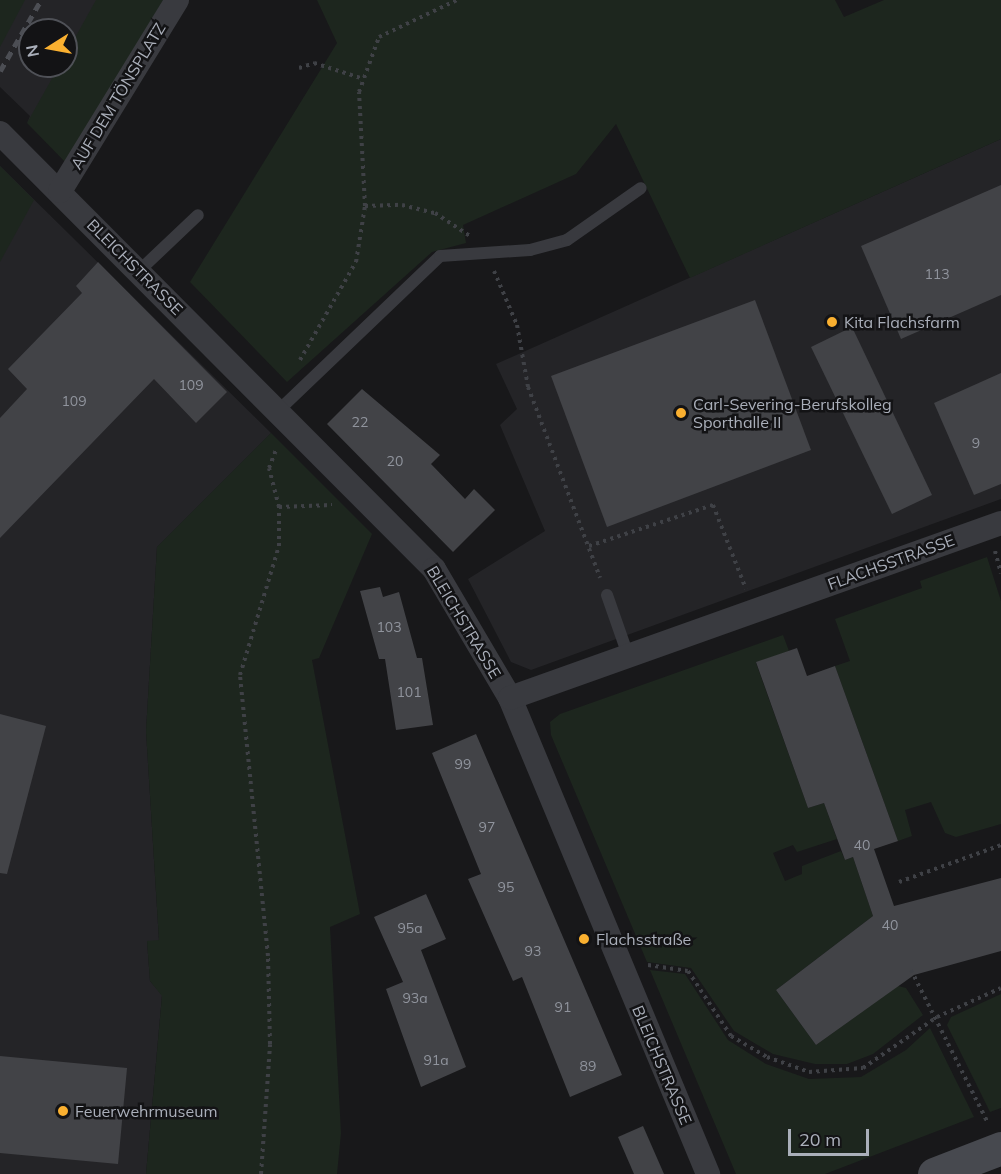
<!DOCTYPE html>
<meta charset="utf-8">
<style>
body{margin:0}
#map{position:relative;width:1001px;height:1174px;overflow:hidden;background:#18181a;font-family:Mulish,sans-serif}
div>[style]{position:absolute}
.built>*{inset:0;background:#242427}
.green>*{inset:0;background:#1d261e}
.building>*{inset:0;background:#424347}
.path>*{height:4px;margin-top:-2px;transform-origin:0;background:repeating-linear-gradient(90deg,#3f4146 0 3px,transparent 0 7.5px)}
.service>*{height:12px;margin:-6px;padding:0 6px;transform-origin:6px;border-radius:6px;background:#393a3f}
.minor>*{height:24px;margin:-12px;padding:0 12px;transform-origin:12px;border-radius:12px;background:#393a3f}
.secondary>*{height:33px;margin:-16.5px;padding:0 16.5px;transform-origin:16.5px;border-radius:16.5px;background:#47494f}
.rail>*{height:4.5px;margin-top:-2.25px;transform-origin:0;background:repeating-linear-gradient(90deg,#4c4e54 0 8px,transparent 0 14px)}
.dots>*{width:16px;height:16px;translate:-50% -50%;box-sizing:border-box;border:3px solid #131315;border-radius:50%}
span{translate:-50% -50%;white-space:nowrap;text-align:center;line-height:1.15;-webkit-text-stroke:5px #131315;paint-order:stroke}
.number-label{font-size:14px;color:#90949d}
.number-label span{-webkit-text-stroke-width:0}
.street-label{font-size:16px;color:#aaafba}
.poi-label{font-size:16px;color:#aaafba}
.left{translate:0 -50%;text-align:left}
.north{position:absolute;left:18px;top:18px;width:60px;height:60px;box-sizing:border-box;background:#131315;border:2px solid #4f5157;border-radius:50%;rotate:259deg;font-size:16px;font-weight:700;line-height:24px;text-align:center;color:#aaafba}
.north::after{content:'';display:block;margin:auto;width:21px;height:27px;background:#fab030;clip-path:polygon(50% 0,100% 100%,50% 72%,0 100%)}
.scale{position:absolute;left:788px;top:1129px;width:81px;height:27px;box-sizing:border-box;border:3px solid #aaafba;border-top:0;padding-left:8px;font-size:18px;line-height:21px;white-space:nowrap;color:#aaafba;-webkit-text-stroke:4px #131315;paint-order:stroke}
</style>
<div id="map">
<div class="built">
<i style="clip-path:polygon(evenodd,0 0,163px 0,27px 123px,30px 116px,0 87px,0 0,30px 30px,66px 30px,66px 66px,30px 66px,30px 30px)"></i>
<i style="clip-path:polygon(1001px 139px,1001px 499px,531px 670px,511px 662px,468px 579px,545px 531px,500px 425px,517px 409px,496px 364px)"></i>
<i style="clip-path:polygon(0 166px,271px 433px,157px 547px,146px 731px,159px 941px,147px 941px,150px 981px,162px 995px,146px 1174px,0 1174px)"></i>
</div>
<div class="green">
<i style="clip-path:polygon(0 0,25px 0,0 47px)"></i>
<i style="clip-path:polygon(96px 0,163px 0,68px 165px,27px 123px,59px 66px,66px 66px,66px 54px)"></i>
<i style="clip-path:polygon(317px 0,835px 0,844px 17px,884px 0,1001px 0,1001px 139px,690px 278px,616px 124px,576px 174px,463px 225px,466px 243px,432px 252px,287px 382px,190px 282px,337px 43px)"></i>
<i style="clip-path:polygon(0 166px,34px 200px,0 262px)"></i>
<i style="clip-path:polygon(271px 433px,372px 534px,319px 658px,312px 660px,360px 914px,330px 927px,341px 1133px,337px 1174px,146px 1174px,162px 996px,150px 981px,147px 941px,159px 940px,146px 731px,157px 547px)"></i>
<i style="clip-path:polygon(987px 557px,1001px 601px,1001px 824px,956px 837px,945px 833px,931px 802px,905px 810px,912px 836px,898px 841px,835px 666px,850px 661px,835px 619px,922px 588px,920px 581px)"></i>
<i style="clip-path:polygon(783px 635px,789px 651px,756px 663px,808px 808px,824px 803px,837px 839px,797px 852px,793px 845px,773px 853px,785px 881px,802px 874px,802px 866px,841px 851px,845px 860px,853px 857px,873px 916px,776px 990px,816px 1045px,898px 986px,906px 988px,923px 1015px,873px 1054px,847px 1064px,815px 1064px,773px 1054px,734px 1031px,691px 968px,647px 962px,551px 735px,550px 722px,560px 714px)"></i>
<i style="clip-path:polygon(650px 970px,685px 974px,728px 1040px,766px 1064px,809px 1079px,861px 1077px,906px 1050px,930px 1028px,974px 1117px,825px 1174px,736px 1174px)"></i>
<i style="clip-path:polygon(1001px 994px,1001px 1108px,990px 1112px,947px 1025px,951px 1017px)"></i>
</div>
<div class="building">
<i style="clip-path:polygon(1001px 185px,1001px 295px,901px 339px,861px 246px)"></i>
<i style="clip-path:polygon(98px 262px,227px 392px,196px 423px,154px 379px,0 538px,0 418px,27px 389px,8px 369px,82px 293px,76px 286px)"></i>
<i style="clip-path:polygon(755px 300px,811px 450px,607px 527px,551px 376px)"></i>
<i style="clip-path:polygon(852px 327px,932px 495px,892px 514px,811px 347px)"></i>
<i style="clip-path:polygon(1001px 373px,1001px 484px,974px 495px,934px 403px)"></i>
<i style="clip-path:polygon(362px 389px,440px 455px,431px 464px,465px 499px,474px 489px,495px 510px,453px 552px,327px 424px)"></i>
<i style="clip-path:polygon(380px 587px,383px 597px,399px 592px,417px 658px,422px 658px,433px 725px,396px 730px,385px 659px,379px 659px,360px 591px)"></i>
<i style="clip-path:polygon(797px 648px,807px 676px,835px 666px,898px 841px,874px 849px,894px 906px,1001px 878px,1001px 951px,914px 975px,816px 1045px,776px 990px,873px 916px,853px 857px,845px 860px,824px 803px,808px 808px,756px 662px)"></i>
<i style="clip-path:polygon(0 714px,46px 726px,7px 874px,0 873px)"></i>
<i style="clip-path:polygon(476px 734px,622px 1075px,570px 1097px,522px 977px,513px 981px,468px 879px,481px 874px,432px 753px)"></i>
<i style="clip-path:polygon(426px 894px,446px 939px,421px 950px,466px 1067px,421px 1087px,386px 989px,403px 982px,374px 917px)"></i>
<i style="clip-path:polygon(0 1056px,127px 1068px,118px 1164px,0 1153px)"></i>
<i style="clip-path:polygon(643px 1126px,664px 1174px,634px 1174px,618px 1137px)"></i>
</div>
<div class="path">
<i style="left:299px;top:68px;width:16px;rotate:-18deg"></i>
<i style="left:314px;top:63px;width:52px;rotate:17.7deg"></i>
<i style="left:365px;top:206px;width:37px;rotate:-2deg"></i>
<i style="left:402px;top:205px;width:34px;rotate:14deg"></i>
<i style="left:435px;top:213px;width:42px;rotate:33.3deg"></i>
<i style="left:494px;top:271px;width:59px;rotate:66.9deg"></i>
<i style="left:517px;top:325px;width:63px;rotate:79.9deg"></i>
<i style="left:528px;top:387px;width:204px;rotate:69.3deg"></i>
<i style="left:300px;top:360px;width:113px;rotate:-60.3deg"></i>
<i style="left:356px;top:262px;width:57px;rotate:-80.9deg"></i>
<i style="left:365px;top:206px;width:114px;rotate:-93deg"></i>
<i style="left:359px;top:92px;width:59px;rotate:-70deg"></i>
<i style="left:379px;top:37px;width:86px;rotate:-25.4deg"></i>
<i style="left:279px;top:507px;width:53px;rotate:-2.2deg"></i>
<i style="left:589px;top:546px;width:131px;rotate:-18.3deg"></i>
<i style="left:713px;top:505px;width:90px;rotate:68.6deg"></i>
<i style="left:995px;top:551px;width:23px;rotate:75deg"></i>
<i style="left:899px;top:882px;width:109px;rotate:-19.9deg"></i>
<i style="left:648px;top:965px;width:40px;rotate:8.5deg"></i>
<i style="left:688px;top:971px;width:78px;rotate:56.5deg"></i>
<i style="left:731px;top:1036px;width:42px;rotate:30.3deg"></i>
<i style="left:767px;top:1057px;width:45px;rotate:19.7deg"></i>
<i style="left:809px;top:1072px;width:54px;rotate:-4.2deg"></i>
<i style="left:863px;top:1068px;width:90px;rotate:-34.6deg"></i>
<i style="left:937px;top:1017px;width:70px;rotate:-24.4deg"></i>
<i style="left:911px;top:970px;width:169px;rotate:63.3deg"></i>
<i style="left:261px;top:1174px;width:130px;rotate:-86deg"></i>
<i style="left:270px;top:1044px;width:88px;rotate:-91.3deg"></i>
<i style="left:268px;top:956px;width:282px;rotate:-95.7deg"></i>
<i style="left:240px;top:675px;width:135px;rotate:-73.2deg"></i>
<i style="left:279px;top:546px;width:39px;rotate:-90deg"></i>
<i style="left:279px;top:507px;width:40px;rotate:-104.4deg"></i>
<i style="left:269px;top:468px;width:22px;rotate:-69deg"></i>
</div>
<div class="service">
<i style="left:139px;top:271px;width:81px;rotate:-43.5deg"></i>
<i style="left:278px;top:411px;width:224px;rotate:-43.7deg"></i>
<i style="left:440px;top:256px;width:90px;rotate:-3.8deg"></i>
<i style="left:530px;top:250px;width:38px;rotate:-15deg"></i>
<i style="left:567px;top:240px;width:90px;rotate:-35.1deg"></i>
<i style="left:607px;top:595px;width:64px;rotate:70.7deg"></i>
</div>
<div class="minor">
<i style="left:0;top:133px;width:615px;rotate:45.13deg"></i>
<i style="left:434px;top:569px;width:150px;rotate:59.5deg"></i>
<i style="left:510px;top:698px;width:516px;rotate:67.41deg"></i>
<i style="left:60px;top:191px;width:224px;rotate:-58.5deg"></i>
<i style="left:510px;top:698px;width:521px;rotate:-19.62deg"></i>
</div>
<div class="secondary">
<i style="left:934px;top:1174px;width:72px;rotate:-21.2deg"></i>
</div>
<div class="rail">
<i style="left:0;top:71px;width:82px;rotate:-60deg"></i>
</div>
<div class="dots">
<i style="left:832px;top:322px;background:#fab030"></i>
<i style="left:681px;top:413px;background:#fab030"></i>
<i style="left:584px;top:939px;background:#fab030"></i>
<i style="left:63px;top:1111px;background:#fab030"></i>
</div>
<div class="number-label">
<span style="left:937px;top:274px">113</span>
<span style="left:191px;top:385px">109</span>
<span style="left:74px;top:401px">109</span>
<span style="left:360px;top:422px">22</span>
<span style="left:976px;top:443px">9</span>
<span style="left:395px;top:461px">20</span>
<span style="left:389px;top:627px">103</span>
<span style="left:409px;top:692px">101</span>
<span style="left:463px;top:764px">99</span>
<span style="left:487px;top:827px">97</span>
<span style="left:862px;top:845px">40</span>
<span style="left:506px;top:887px">95</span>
<span style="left:890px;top:925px">40</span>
<span style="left:410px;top:928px">95a</span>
<span style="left:533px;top:951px">93</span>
<span style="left:415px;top:998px">93a</span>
<span style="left:563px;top:1007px">91</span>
<span style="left:436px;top:1060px">91a</span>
<span style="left:588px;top:1066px">89</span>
</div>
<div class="street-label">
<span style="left:118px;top:96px;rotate:-59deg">AUF DEM TÖNSPLATZ</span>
<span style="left:135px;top:267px;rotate:45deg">BLEICHSTRASSE</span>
<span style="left:891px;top:562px;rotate:-20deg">FLACHSSTRASSE</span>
<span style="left:464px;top:622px;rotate:59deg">BLEICHSTRASSE</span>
<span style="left:662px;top:1065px;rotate:67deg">BLEICHSTRASSE</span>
</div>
<div class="poi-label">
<span class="left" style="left:844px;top:322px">Kita Flachsfarm</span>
<span class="left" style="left:693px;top:413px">Carl-Severing-Berufskolleg<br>Sporthalle II</span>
<span class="left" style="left:596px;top:939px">Flachsstraße</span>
<span class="left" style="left:75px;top:1111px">Feuerwehrmuseum</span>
</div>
<div class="north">N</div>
<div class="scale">20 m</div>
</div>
